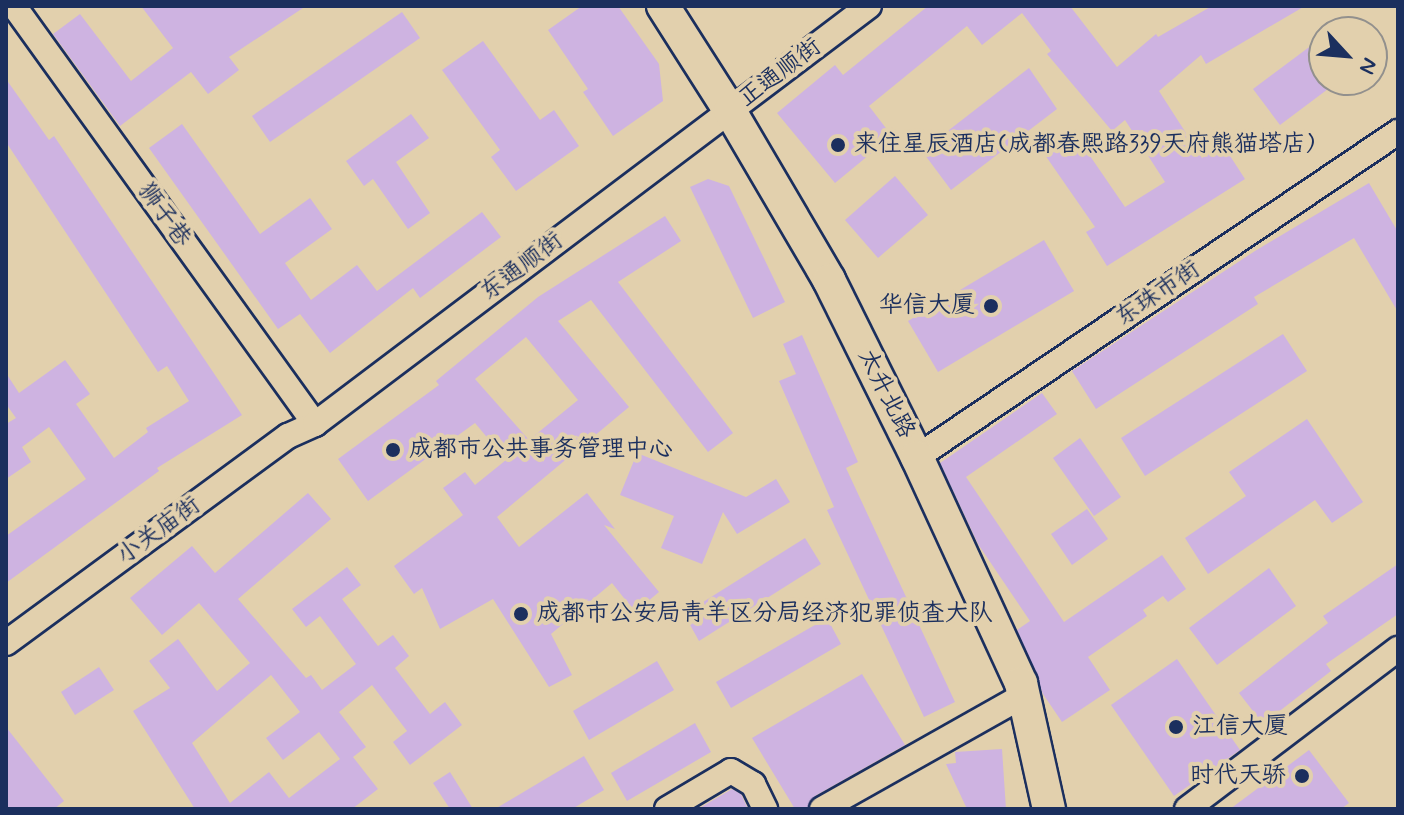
<!DOCTYPE html>
<meta charset="utf-8">
<style>
body{margin:0}
#map{position:relative;width:1404px;height:815px;overflow:hidden;background:#e2d0ad;font-family:Mynerve,"LXGW WenKai TC",sans-serif}
div>[style]{position:absolute}
.building>*{inset:0;background:#ceb3e1}
.roads{filter:drop-shadow(2px 0 #1b2f5e) drop-shadow(-2px 0 #1b2f5e) drop-shadow(0 2px #1b2f5e) drop-shadow(0 -2px #1b2f5e)}
.minor>*{height:24px;margin:-12px;padding:0 12px;transform-origin:12px;border-radius:12px;background:#e2d0ad}
.major>*{height:32px;margin:-16px;padding:0 16px;transform-origin:16px;border-radius:16px;background:#e2d0ad}
.dots>*{width:22px;height:22px;translate:-50% -50%;box-sizing:border-box;border:4px solid #e2d0ad;border-radius:50%}
span{translate:-50% -50%;white-space:nowrap;text-align:center;line-height:1.15;-webkit-text-stroke:8px #e2d0ad;paint-order:stroke}
.street-label{font-size:24px;color:#1b2f5e}
.poi-label{font-size:24px;color:#1b2f5e}
.left{translate:0 -50%;text-align:left}
.right{translate:-100% -50%;text-align:right}
.frame{position:absolute;inset:0;border:8px solid #1b2f5e;pointer-events:none}
.north{position:absolute;left:1308px;top:16px;width:80px;height:80px;box-sizing:border-box;background:#e2d0ad;border:2px solid #92908d;border-radius:50%;rotate:116deg;font-size:22px;font-weight:700;line-height:32px;text-align:center;color:#1b2f5e}
.north::after{content:'';display:block;margin:auto;width:28px;height:36px;background:#1b2f5e;clip-path:polygon(50% 0,100% 100%,50% 72%,0 100%)}
</style>
<div id="map">
<div class="building">
<i style="clip-path:polygon(141px 6px,306px 6px,229px 57px,239px 70px,208px 94px,191px 72px,120px 126px,53px 34px,80px 14px,131px 81px,173px 48px)"></i>
<i style="clip-path:polygon(582px 6px,618px 6px,659px 64px,663px 101px,613px 136px,583px 92px,588px 89px,548px 30px)"></i>
<i style="clip-path:polygon(928px 6px,1070px 6px,1117px 67px,1156px 34px,1158px 37px,1212px 6px,1305px 6px,1206px 64px,1201px 55px,1159px 91px,1202px 158px,1223px 145px,1245px 179px,1107px 266px,1086px 232px,1095px 227px,1045px 155px,1075px 134px,1125px 207px,1165px 182px,1125px 120px,1112px 131px,1047px 54px,1051px 51px,1022px 13px,982px 45px,967px 26px,869px 106px,892px 136px,835px 183px,777px 113px,835px 65px,843px 75px)"></i>
<i style="clip-path:polygon(402px 12px,420px 38px,270px 142px,252px 116px)"></i>
<i style="clip-path:polygon(1324px 36px,1324px 80px,1340px 80px,1280px 125px,1253px 89px)"></i>
<i style="clip-path:polygon(483px 41px,540px 120px,554px 110px,579px 146px,516px 191px,491px 157px,500px 150px,442px 70px)"></i>
<i style="clip-path:polygon(1029px 68px,1057px 109px,951px 190px,922px 151px)"></i>
<i style="clip-path:polygon(6px 79px,49px 140px,54px 136px,242px 415px,157px 468px,159px 471px,6px 583px,6px 536px,86px 479px,49px 427px,22px 447px,31px 462px,6px 479px,6px 424px,16px 418px,6px 404px,6px 373px,19px 393px,65px 360px,90px 394px,76px 404px,114px 458px,148px 432px,146px 428px,189px 401px,167px 366px,158px 372px,6px 142px)"></i>
<i style="clip-path:polygon(411px 114px,429px 138px,396px 162px,430px 213px,408px 229px,373px 179px,364px 186px,346px 161px)"></i>
<i style="clip-path:polygon(182px 124px,260px 234px,310px 198px,332px 229px,285px 263px,311px 300px,357px 265px,377px 291px,482px 212px,501px 237px,420px 298px,413px 288px,330px 353px,300px 314px,278px 329px,149px 148px)"></i>
<i style="clip-path:polygon(895px 176px,928px 215px,878px 258px,845px 220px)"></i>
<i style="clip-path:polygon(708px 179px,729px 186px,785px 302px,753px 318px,690px 187px)"></i>
<i style="clip-path:polygon(1369px 183px,1398px 232px,1398px 312px,1354px 238px,1254px 297px,1258px 304px,1096px 409px,1072px 371px,1255px 251px)"></i>
<i style="clip-path:polygon(evenodd,665px 216px,681px 241px,618px 282px,733px 433px,708px 452px,591px 300px,558px 321px,629px 407px,497px 517px,519px 547px,587px 493px,615px 529px,604px 525px,659px 592px,635px 612px,612px 583px,551px 634px,572px 675px,549px 687px,493px 599px,440px 629px,422px 588px,414px 594px,394px 566px,463px 515px,443px 488px,465px 472px,475px 485px,506px 460px,475px 423px,368px 501px,338px 459px,439px 385px,436px 381px,538px 297px,665px 216px,526px 337px,578px 400px,529px 440px,475px 379px,526px 337px)"></i>
<i style="clip-path:polygon(1044px 240px,1074px 291px,938px 372px,908px 321px)"></i>
<i style="clip-path:polygon(1283px 334px,1307px 371px,1145px 476px,1121px 438px)"></i>
<i style="clip-path:polygon(802px 335px,858px 462px,846px 468px,955px 702px,924px 717px,827px 510px,834px 507px,779px 381px,796px 374px,783px 344px)"></i>
<i style="clip-path:polygon(1042px 393px,1057px 414px,966px 477px,1064px 622px,1162px 555px,1186px 589px,1168px 602px,1163px 596px,1143px 610px,1147px 616px,1088px 657px,1110px 690px,1062px 722px,1043px 694px,1017px 630px,1030px 621px,978px 544px,940px 463px)"></i>
<i style="clip-path:polygon(1307px 419px,1363px 502px,1332px 523px,1315px 500px,1208px 574px,1185px 538px,1246px 496px,1229px 472px)"></i>
<i style="clip-path:polygon(1080px 438px,1121px 497px,1094px 516px,1053px 458px)"></i>
<i style="clip-path:polygon(637px 453px,746px 497px,776px 479px,790px 502px,737px 534px,723px 512px,702px 564px,661px 548px,674px 516px,620px 495px)"></i>
<i style="clip-path:polygon(evenodd,308px 493px,331px 519px,238px 599px,306px 678px,311px 675px,322px 690px,356px 664px,320px 616px,306px 627px,292px 609px,347px 567px,361px 585px,342px 599px,378px 646px,393px 635px,409px 656px,395px 668px,430px 714px,445px 702px,462px 725px,410px 765px,393px 742px,407px 731px,372px 685px,339px 712px,366px 747px,353px 757px,378px 789px,352px 809px,195px 809px,133px 711px,170px 688px,149px 661px,178px 639px,217px 691px,250px 663px,199px 603px,162px 635px,130px 598px,192px 546px,215px 573px,308px 493px,271px 675px,300px 712px,266px 738px,283px 760px,319px 732px,340px 759px,289px 798px,269px 772px,230px 803px,192px 743px,271px 675px)"></i>
<i style="clip-path:polygon(1087px 509px,1108px 539px,1072px 565px,1051px 534px)"></i>
<i style="clip-path:polygon(805px 538px,821px 564px,699px 641px,684px 614px)"></i>
<i style="clip-path:polygon(1398px 564px,1398px 614px,1326px 664px,1331px 671px,1263px 724px,1239px 693px,1328px 623px,1323px 616px)"></i>
<i style="clip-path:polygon(1269px 568px,1296px 606px,1217px 665px,1189px 628px)"></i>
<i style="clip-path:polygon(827px 618px,841px 644px,731px 708px,716px 682px)"></i>
<i style="clip-path:polygon(1177px 659px,1240px 750px,1174px 796px,1111px 705px)"></i>
<i style="clip-path:polygon(657px 661px,674px 690px,589px 740px,573px 711px)"></i>
<i style="clip-path:polygon(99px 667px,114px 690px,75px 715px,61px 692px)"></i>
<i style="clip-path:polygon(862px 674px,905px 745px,815px 796px,807px 809px,795px 809px,752px 738px)"></i>
<i style="clip-path:polygon(695px 723px,711px 752px,627px 801px,611px 773px)"></i>
<i style="clip-path:polygon(6px 727px,64px 801px,54px 809px,6px 809px)"></i>
<i style="clip-path:polygon(1002px 749px,1006px 809px,967px 809px,946px 764px,956px 763px,955px 752px)"></i>
<i style="clip-path:polygon(1309px 750px,1349px 803px,1341px 809px,1230px 809px)"></i>
<i style="clip-path:polygon(584px 756px,604px 790px,572px 809px,495px 809px)"></i>
<i style="clip-path:polygon(450px 772px,473px 809px,450px 809px,433px 783px)"></i>
<i style="clip-path:polygon(732px 789px,741px 794px,748px 809px,698px 809px)"></i>
</div>
<div class="roads">
<div class="minor">
<i style="left:14px;top:6px;width:515px;rotate:54.24deg"></i>
<i style="left:917px;top:457px;width:581px;rotate:-34.05deg"></i>
<i style="left:6px;top:643px;width:350px;rotate:-36.3deg"></i>
<i style="left:288px;top:436px;width:30px;rotate:-24deg"></i>
<i style="left:315px;top:424px;width:694px;rotate:-37.04deg"></i>
<i style="left:667px;top:809px;width:74px;rotate:-30.7deg"></i>
<i style="left:731px;top:771px;width:26px;rotate:31deg"></i>
<i style="left:753px;top:784px;width:28px;rotate:64deg"></i>
<i style="left:822px;top:809px;width:232px;rotate:-29.4deg"></i>
<i style="left:1187px;top:809px;width:265px;rotate:-37.2deg"></i>
</div>
<div class="major">
<i style="left:663px;top:6px;width:125px;rotate:57.5deg"></i>
<i style="left:730px;top:111px;width:196px;rotate:59.6deg"></i>
<i style="left:829px;top:280px;width:198px;rotate:63.6deg"></i>
<i style="left:917px;top:457px;width:249px;rotate:65.3deg"></i>
<i style="left:1021px;top:683px;width:129px;rotate:77.5deg"></i>
</div>
</div>
<div class="dots">
<i style="left:838px;top:145px;background:#1b2f5e"></i>
<i style="left:991px;top:306px;background:#1b2f5e"></i>
<i style="left:393px;top:450px;background:#1b2f5e"></i>
<i style="left:521px;top:614px;background:#1b2f5e"></i>
<i style="left:1176px;top:727px;background:#1b2f5e"></i>
<i style="left:1302px;top:776px;background:#1b2f5e"></i>
</div>
<div class="street-label">
<span style="left:780px;top:73px;rotate:-37deg">正通顺街</span>
<span style="left:164px;top:215px;rotate:54deg">狮子巷</span>
<span style="left:522px;top:267px;rotate:-37deg">东通顺街</span>
<span style="left:1158px;top:294px;rotate:-34deg">东珠市街</span>
<span style="left:886px;top:394px;rotate:63deg">太升北路</span>
<span style="left:159px;top:531px;rotate:-36deg">小关庙街</span>
</div>
<div class="poi-label">
<span class="left" style="left:854px;top:145px">来住星辰酒店(成都春熙路339天府熊猫塔店)</span>
<span class="right" style="left:975px;top:306px">华信大厦</span>
<span class="left" style="left:409px;top:450px">成都市公共事务管理中心</span>
<span class="left" style="left:537px;top:614px">成都市公安局青羊区分局经济犯罪侦查大队</span>
<span class="left" style="left:1192px;top:727px">江信大厦</span>
<span class="right" style="left:1286px;top:776px">时代天骄</span>
</div>
<div class="frame"></div>
<div class="north">N</div>
</div>
